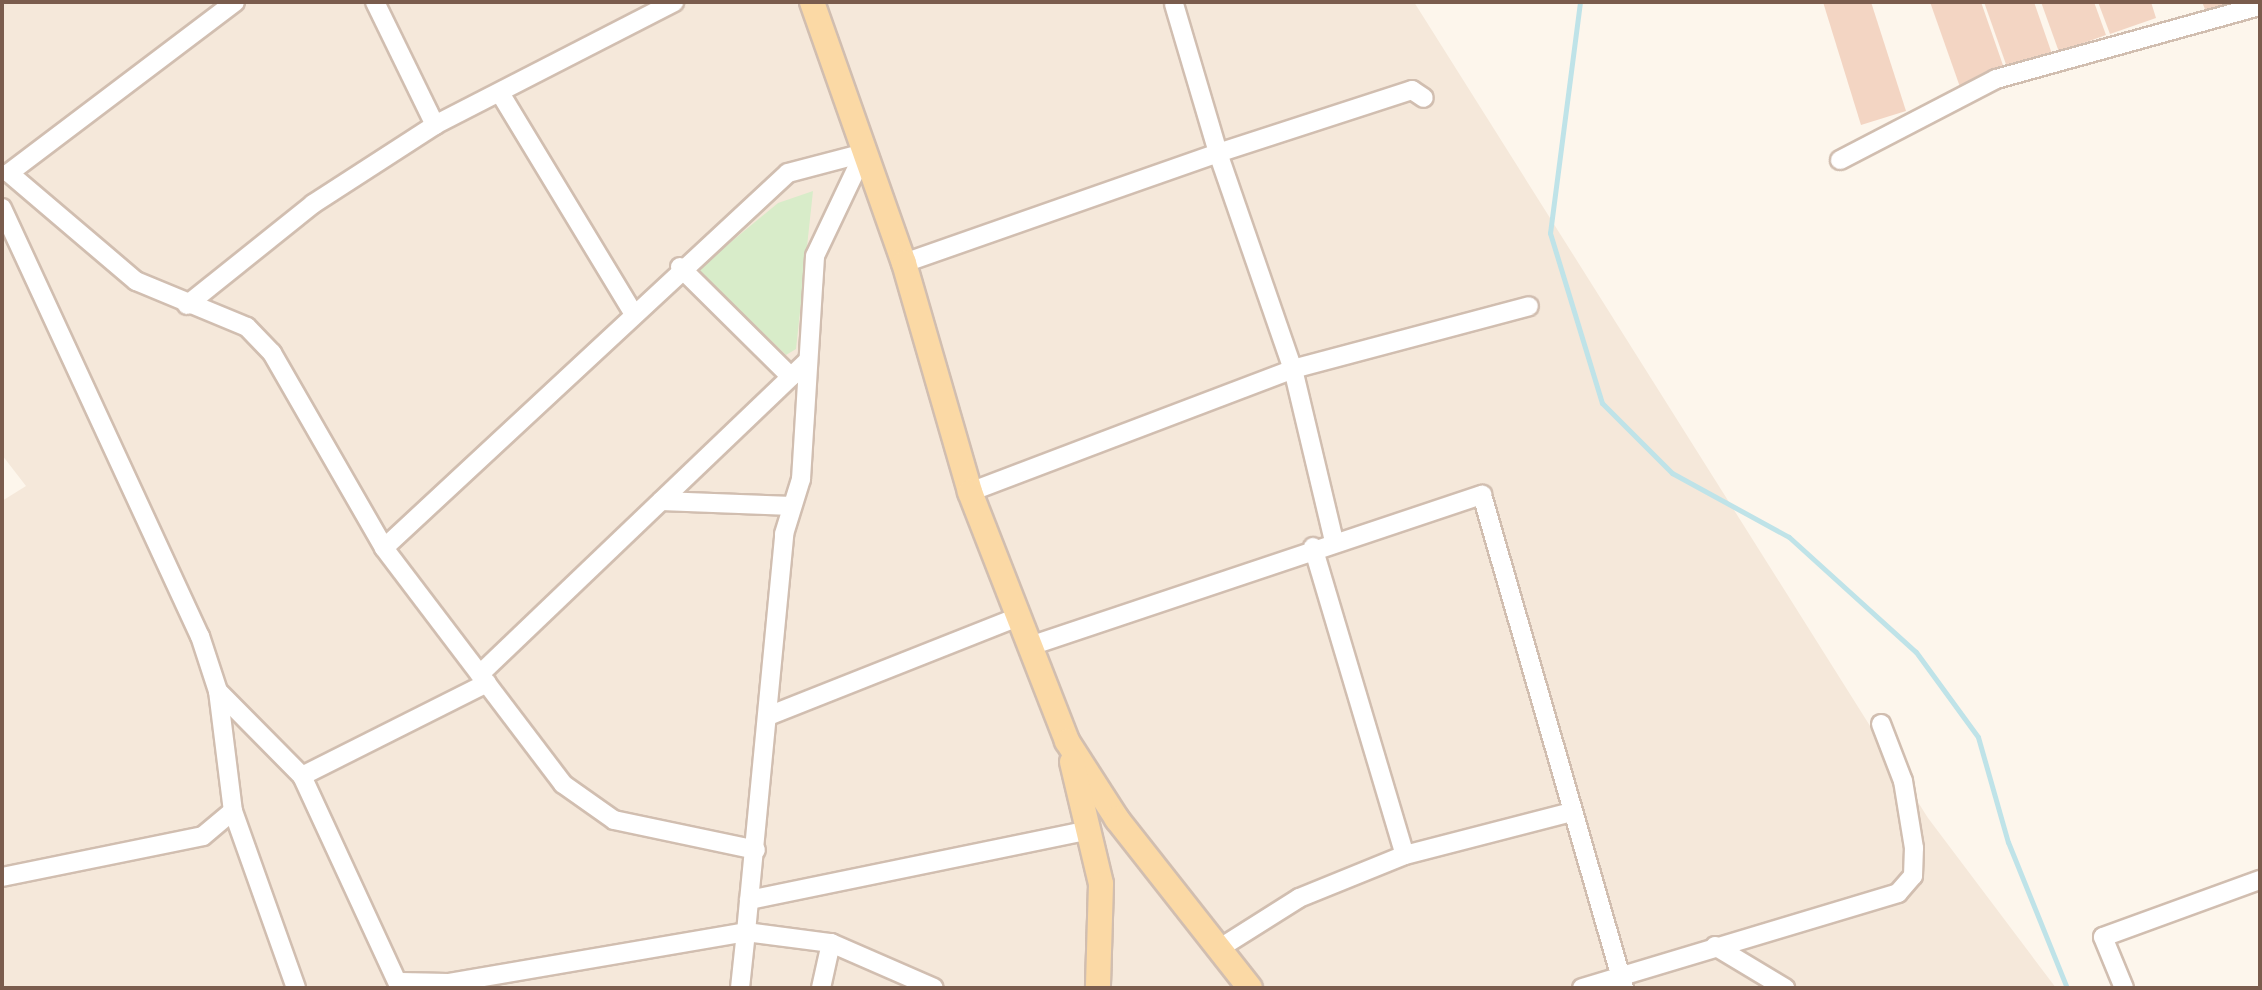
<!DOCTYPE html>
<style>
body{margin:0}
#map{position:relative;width:2262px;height:990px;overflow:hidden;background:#fdf6ec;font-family:Figtree,sans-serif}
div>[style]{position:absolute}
.residential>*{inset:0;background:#f5e8da}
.green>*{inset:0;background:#d8ecc9}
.stream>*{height:5px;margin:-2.5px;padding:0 2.5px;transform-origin:2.5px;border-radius:2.5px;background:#bfe3e8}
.building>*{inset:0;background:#f3d5c3}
.roads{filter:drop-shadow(2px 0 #d1beb0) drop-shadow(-2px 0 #d1beb0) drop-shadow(0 2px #d1beb0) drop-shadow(0 -2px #d1beb0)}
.minor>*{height:18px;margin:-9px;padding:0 9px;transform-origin:9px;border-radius:9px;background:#fff}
.major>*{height:24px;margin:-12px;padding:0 12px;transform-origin:12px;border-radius:12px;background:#fbd9a5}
span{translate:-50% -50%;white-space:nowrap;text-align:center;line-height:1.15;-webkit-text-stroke:6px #fffaf3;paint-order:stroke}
.frame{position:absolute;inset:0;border:4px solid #7a5c4d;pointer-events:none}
</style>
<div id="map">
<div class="residential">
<i style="clip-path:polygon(2px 2px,1414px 2px,1928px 818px,2056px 988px,2px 988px,2px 501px,26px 486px,2px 455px)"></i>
</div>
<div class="green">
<i style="clip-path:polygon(813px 191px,796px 349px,786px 355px,697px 270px,778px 203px)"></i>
</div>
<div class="stream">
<i style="left:1580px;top:2px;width:233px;rotate:97.4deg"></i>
<i style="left:1550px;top:233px;width:178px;rotate:73deg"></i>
<i style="left:1602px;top:403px;width:99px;rotate:45deg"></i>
<i style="left:1672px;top:473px;width:133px;rotate:28.7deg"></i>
<i style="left:1789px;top:537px;width:171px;rotate:42.2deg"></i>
<i style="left:1916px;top:652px;width:105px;rotate:53.9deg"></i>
<i style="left:1978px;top:737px;width:109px;rotate:74.1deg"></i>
<i style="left:2008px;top:842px;width:157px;rotate:68deg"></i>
</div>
<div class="building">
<i style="clip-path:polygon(1823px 2px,1871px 2px,1906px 111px,1861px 125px)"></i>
<i style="clip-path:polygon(1930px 2px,1981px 2px,2005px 71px,1960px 87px)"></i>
<i style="clip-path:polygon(1984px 2px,2034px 2px,2052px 54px,2008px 70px)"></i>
<i style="clip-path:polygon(2041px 2px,2094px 2px,2106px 35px,2059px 52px)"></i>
<i style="clip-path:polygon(2098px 2px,2151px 2px,2156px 18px,2110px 34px)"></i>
<i style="clip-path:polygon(2202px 2px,2238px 2px,2207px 14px)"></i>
</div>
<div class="roads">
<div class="minor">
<i style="left:235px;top:2px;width:283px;rotate:142.9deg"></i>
<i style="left:9px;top:173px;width:167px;rotate:40.4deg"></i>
<i style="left:136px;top:281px;width:120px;rotate:22.5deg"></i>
<i style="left:247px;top:327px;width:36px;rotate:46deg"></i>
<i style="left:272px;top:353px;width:225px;rotate:60.1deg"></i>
<i style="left:384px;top:548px;width:551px;rotate:-42.87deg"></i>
<i style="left:788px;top:173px;width:79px;rotate:-14.7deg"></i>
<i style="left:375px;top:2px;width:137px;rotate:64deg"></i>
<i style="left:1174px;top:4px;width:155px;rotate:73.5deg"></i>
<i style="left:1218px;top:153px;width:204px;rotate:-18deg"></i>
<i style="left:1412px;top:90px;width:14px;rotate:34deg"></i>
<i style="left:500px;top:93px;width:255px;rotate:58.8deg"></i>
<i style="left:1840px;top:160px;width:176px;rotate:-27.4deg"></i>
<i style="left:1996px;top:79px;width:274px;rotate:-15.5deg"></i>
<i style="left:2px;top:208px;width:472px;rotate:65.2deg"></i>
<i style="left:200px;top:636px;width:58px;rotate:71.9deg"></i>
<i style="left:218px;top:691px;width:121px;rotate:82.9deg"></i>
<i style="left:233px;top:811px;width:188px;rotate:70.4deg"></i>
<i style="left:904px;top:263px;width:333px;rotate:-19.3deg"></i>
<i style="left:1218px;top:153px;width:229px;rotate:70.9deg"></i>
<i style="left:1293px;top:369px;width:177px;rotate:76.6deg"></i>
<i style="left:680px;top:267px;width:156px;rotate:44.7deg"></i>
<i style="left:187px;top:305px;width:161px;rotate:-38.7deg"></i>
<i style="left:313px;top:204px;width:145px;rotate:-32.9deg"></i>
<i style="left:435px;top:125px;width:269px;rotate:-27.2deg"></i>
<i style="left:970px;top:492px;width:346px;rotate:-20.8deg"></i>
<i style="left:1293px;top:369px;width:244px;rotate:-14.9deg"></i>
<i style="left:661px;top:501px;width:131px;rotate:2.2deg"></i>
<i style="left:1313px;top:547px;width:321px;rotate:73.4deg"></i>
<i style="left:1405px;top:855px;width:171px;rotate:-14.5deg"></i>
<i style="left:384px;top:548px;width:296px;rotate:52.8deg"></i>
<i style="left:563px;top:784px;width:62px;rotate:35.2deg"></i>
<i style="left:614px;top:820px;width:145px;rotate:11.9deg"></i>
<i style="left:1030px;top:646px;width:477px;rotate:-18.5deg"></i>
<i style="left:1482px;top:495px;width:513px;rotate:73.93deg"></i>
<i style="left:480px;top:674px;width:453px;rotate:-43.7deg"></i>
<i style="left:218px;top:691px;width:120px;rotate:45.3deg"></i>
<i style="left:302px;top:776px;width:234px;rotate:65.2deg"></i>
<i style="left:768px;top:716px;width:271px;rotate:-21.6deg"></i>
<i style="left:302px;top:776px;width:207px;rotate:-26.7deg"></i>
<i style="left:2px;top:877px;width:205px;rotate:-11.5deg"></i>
<i style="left:203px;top:836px;width:39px;rotate:-40deg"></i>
<i style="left:749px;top:900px;width:347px;rotate:-11.6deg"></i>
<i style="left:1715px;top:946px;width:82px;rotate:31deg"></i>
<i style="left:1220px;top:948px;width:93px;rotate:-32.3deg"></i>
<i style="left:1299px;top:898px;width:114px;rotate:-22.1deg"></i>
<i style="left:401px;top:982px;width:47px;rotate:1.2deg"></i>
<i style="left:448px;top:983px;width:302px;rotate:-9.7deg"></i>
<i style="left:746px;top:932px;width:400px;rotate:-84.5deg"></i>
<i style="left:784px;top:534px;width:58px;rotate:-72.8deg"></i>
<i style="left:801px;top:479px;width:223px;rotate:-86.4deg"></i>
<i style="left:815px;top:256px;width:114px;rotate:-64.6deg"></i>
<i style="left:740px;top:988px;width:56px;rotate:-83.9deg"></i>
<i style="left:746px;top:932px;width:86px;rotate:7.4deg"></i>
<i style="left:831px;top:943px;width:112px;rotate:23.6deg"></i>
<i style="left:821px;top:988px;width:46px;rotate:-77.5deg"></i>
<i style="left:1582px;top:988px;width:330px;rotate:-16.7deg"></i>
<i style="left:1898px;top:893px;width:23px;rotate:-49deg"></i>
<i style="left:1913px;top:876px;width:28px;rotate:-88deg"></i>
<i style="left:1914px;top:848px;width:68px;rotate:-99.3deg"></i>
<i style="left:1903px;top:781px;width:61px;rotate:-111.1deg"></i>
<i style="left:2124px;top:988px;width:55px;rotate:-112.4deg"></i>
<i style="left:2103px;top:937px;width:167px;rotate:-20deg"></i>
</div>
<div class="major">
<i style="left:812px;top:2px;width:277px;rotate:70.6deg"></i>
<i style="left:904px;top:263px;width:238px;rotate:73.9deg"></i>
<i style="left:970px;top:492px;width:267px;rotate:68.7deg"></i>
<i style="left:1067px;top:741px;width:93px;rotate:57.3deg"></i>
<i style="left:1117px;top:819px;width:215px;rotate:51.8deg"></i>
<i style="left:1072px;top:762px;width:125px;rotate:76.6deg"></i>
<i style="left:1101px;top:884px;width:104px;rotate:91.7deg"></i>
</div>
</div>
<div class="frame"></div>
</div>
